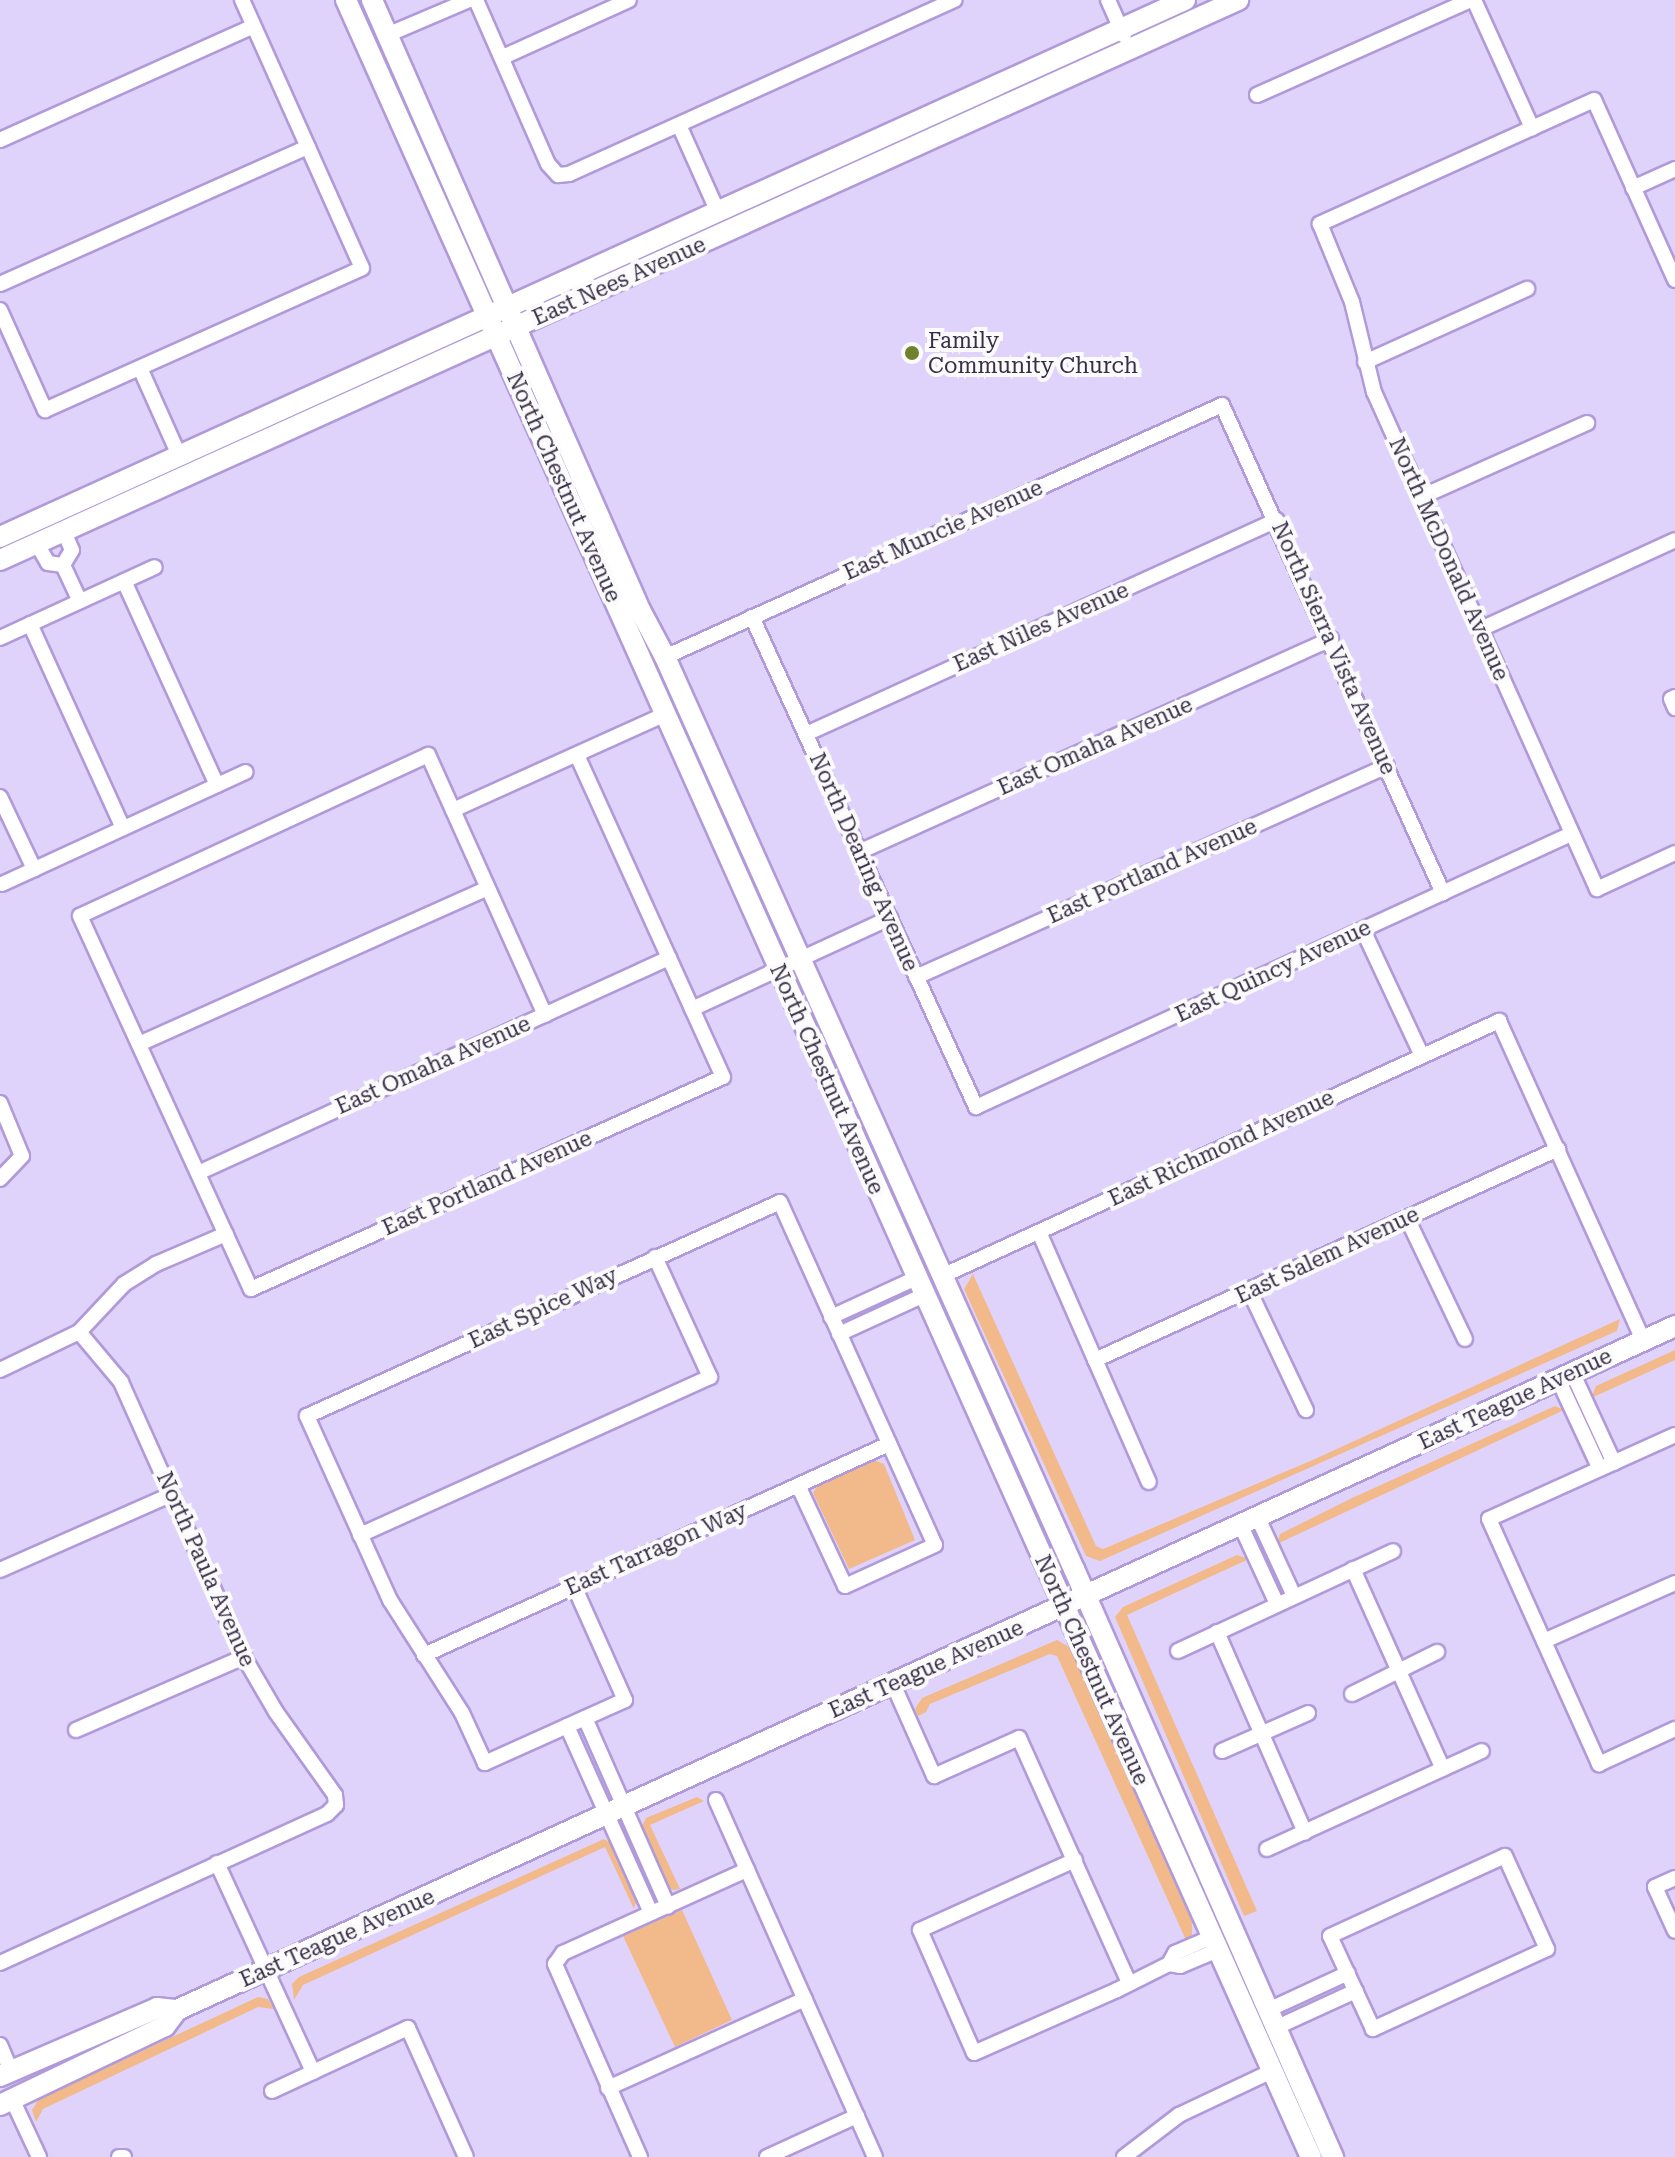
<!DOCTYPE html>
<style>
body{margin:0}
#map{position:relative;width:1675px;height:2157px;overflow:hidden;background:#e0d3fb;font-family:"Roboto Serif",serif}
div>[style]{position:absolute}
.green>*{inset:0;background:#f2b98b}
.roads{filter:drop-shadow(2px 0 #b09ad9) drop-shadow(-2px 0 #b09ad9) drop-shadow(0 2px #b09ad9) drop-shadow(0 -2px #b09ad9)}
.street>*{height:14px;margin:-7px;padding:0 7px;transform-origin:7px;border-radius:7px;background:#fff}
.secondary>*{height:20px;margin:-10px;padding:0 10px;transform-origin:10px;border-radius:10px;background:#fff}
.dots>*{width:22px;height:22px;translate:-50% -50%;box-sizing:border-box;border:4px solid #fbfbfb;border-radius:50%}
span{translate:-50% -50%;white-space:nowrap;text-align:center;line-height:1.15;-webkit-text-stroke:8px #fbfbfb;paint-order:stroke}
.street-label{font-size:22px;color:#382e48}
.poi-label{font-size:22px;color:#382e48}
.left{translate:0 -50%;text-align:left}
</style>
<div id="map">
<div class="green">
<i style="clip-path:polygon(973px 1274px,1096px 1546px,1103px 1549px,1315px 1459px,1620px 1319px,1617px 1331px,1100px 1561px,1086px 1556px,964px 1289px)"></i>
<i style="clip-path:polygon(1675px 1350px,1675px 1360px,1591px 1398px,1596px 1386px)"></i>
<i style="clip-path:polygon(1555px 1406px,1564px 1410px,1277px 1544px,1280px 1534px,1352px 1498px)"></i>
<i style="clip-path:polygon(874px 1460px,884px 1464px,915px 1540px,849px 1569px,813px 1493px,817px 1486px)"></i>
<i style="clip-path:polygon(1237px 1555px,1249px 1559px,1127px 1615px,1257px 1911px,1244px 1916px,1115px 1617px,1123px 1607px)"></i>
<i style="clip-path:polygon(1057px 1640px,1069px 1647px,1091px 1693px,1192px 1922px,1192px 1935px,1186px 1940px,1057px 1656px,1050px 1654px,930px 1704px,926px 1712px,918px 1716px,915px 1709px,922px 1698px)"></i>
<i style="clip-path:polygon(697px 1797px,704px 1801px,650px 1825px,680px 1889px,673px 1890px,666px 1886px,641px 1828px,646px 1818px)"></i>
<i style="clip-path:polygon(604px 1839px,614px 1845px,637px 1899px,634px 1909px,605px 1847px,303px 1985px,294px 2000px,292px 1984px,299px 1977px)"></i>
<i style="clip-path:polygon(682px 1910px,732px 2020px,675px 2047px,623px 1936px)"></i>
<i style="clip-path:polygon(258px 1997px,268px 1999px,274px 2009px,258px 2007px,43px 2109px,36px 2122px,32px 2110px,39px 2099px)"></i>
</div>
<div class="roads">
<div class="street">
<i style="left:476px;top:0;width:179px;rotate:66.3deg"></i>
<i style="left:548px;top:164px;width:15px;rotate:48deg"></i>
<i style="left:558px;top:175px;width:11px;rotate:-5deg"></i>
<i style="left:569px;top:174px;width:423px;rotate:-24.3deg"></i>
<i style="left:1108px;top:0;width:39px;rotate:66deg"></i>
<i style="left:1474px;top:0;width:141px;rotate:65.6deg"></i>
<i style="left:387px;top:35px;width:89px;rotate:-23.1deg"></i>
<i style="left:503px;top:57px;width:138px;rotate:-24.3deg"></i>
<i style="left:1257px;top:95px;width:233px;rotate:-24deg"></i>
<i style="left:679px;top:125px;width:95px;rotate:65.9deg"></i>
<i style="left:0;top:140px;width:278px;rotate:-24.2deg"></i>
<i style="left:1633px;top:188px;width:46px;rotate:-24.3deg"></i>
<i style="left:1675px;top:280px;width:197px;rotate:-114.2deg"></i>
<i style="left:1594px;top:100px;width:301px;rotate:155.7deg"></i>
<i style="left:1320px;top:224px;width:84px;rotate:67.7deg"></i>
<i style="left:1352px;top:302px;width:93px;rotate:76.3deg"></i>
<i style="left:1374px;top:392px;width:545px;rotate:65.83deg"></i>
<i style="left:1597px;top:889px;width:86px;rotate:-24.8deg"></i>
<i style="left:0;top:284px;width:337px;rotate:-24deg"></i>
<i style="left:0;top:310px;width:110px;rotate:65.8deg"></i>
<i style="left:45px;top:410px;width:347px;rotate:-24.1deg"></i>
<i style="left:362px;top:268px;width:294px;rotate:-114.1deg"></i>
<i style="left:1365px;top:362px;width:178px;rotate:-24.3deg"></i>
<i style="left:140px;top:368px;width:95px;rotate:65.9deg"></i>
<i style="left:1421px;top:497px;width:182px;rotate:-24deg"></i>
<i style="left:37px;top:544px;width:22px;rotate:60deg"></i>
<i style="left:48px;top:563px;width:15px;rotate:8deg"></i>
<i style="left:63px;top:565px;width:17px;rotate:-59deg"></i>
<i style="left:72px;top:550px;width:20px;rotate:-114deg"></i>
<i style="left:63px;top:565px;width:40px;rotate:65deg"></i>
<i style="left:124px;top:581px;width:224px;rotate:65.5deg"></i>
<i style="left:752px;top:617px;width:539px;rotate:65.43deg"></i>
<i style="left:976px;top:1107px;width:655px;rotate:-24.65deg"></i>
<i style="left:30px;top:624px;width:224px;rotate:65.5deg"></i>
<i style="left:1481px;top:629px;width:213px;rotate:-24.6deg"></i>
<i style="left:0;top:638px;width:170px;rotate:-24.6deg"></i>
<i style="left:665px;top:657px;width:611px;rotate:-24.34deg"></i>
<i style="left:1222px;top:405px;width:536px;rotate:65.64deg"></i>
<i style="left:1675px;top:697px;width:4px;rotate:153deg"></i>
<i style="left:1671px;top:699px;width:10px;rotate:66deg"></i>
<i style="left:806px;top:734px;width:517px;rotate:-24.43deg"></i>
<i style="left:0;top:797px;width:80px;rotate:64.7deg"></i>
<i style="left:453px;top:810px;width:234px;rotate:-24.3deg"></i>
<i style="left:859px;top:852px;width:518px;rotate:-24.29deg"></i>
<i style="left:2px;top:884px;width:268px;rotate:-24.7deg"></i>
<i style="left:1363px;top:930px;width:139px;rotate:64.9deg"></i>
<i style="left:916px;top:977px;width:516px;rotate:-24.13deg"></i>
<i style="left:692px;top:1009px;width:218px;rotate:-24.7deg"></i>
<i style="left:545px;top:1015px;width:285px;rotate:-114.2deg"></i>
<i style="left:428px;top:755px;width:383px;rotate:155.2deg"></i>
<i style="left:80px;top:916px;width:410px;rotate:65.4deg"></i>
<i style="left:251px;top:1289px;width:517px;rotate:-24.19deg"></i>
<i style="left:723px;top:1077px;width:354px;rotate:-114.4deg"></i>
<i style="left:139px;top:1044px;width:382px;rotate:-24.1deg"></i>
<i style="left:0;top:1103px;width:57px;rotate:67.5deg"></i>
<i style="left:22px;top:1156px;width:32px;rotate:134deg"></i>
<i style="left:198px;top:1173px;width:518px;rotate:-24.54deg"></i>
<i style="left:1407px;top:1218px;width:134px;rotate:64.4deg"></i>
<i style="left:1039px;top:1232px;width:273px;rotate:66.3deg"></i>
<i style="left:942px;top:1276px;width:613px;rotate:-24.6deg"></i>
<i style="left:1499px;top:1021px;width:350px;rotate:65.7deg"></i>
<i style="left:1249px;top:1290px;width:133px;rotate:64.6deg"></i>
<i style="left:831px;top:1317px;width:94px;rotate:-24.6deg"></i>
<i style="left:839px;top:1334px;width:94px;rotate:-24.6deg"></i>
<i style="left:1095px;top:1360px;width:509px;rotate:-24.5deg"></i>
<i style="left:0;top:1370px;width:88px;rotate:-25.7deg"></i>
<i style="left:79px;top:1332px;width:66px;rotate:-46.8deg"></i>
<i style="left:124px;top:1284px;width:38px;rotate:-32deg"></i>
<i style="left:156px;top:1264px;width:76px;rotate:-23.2deg"></i>
<i style="left:1572px;top:1372px;width:100px;rotate:65.2deg"></i>
<i style="left:1558px;top:1379px;width:99px;rotate:65deg"></i>
<i style="left:1675px;top:1435px;width:204px;rotate:155.7deg"></i>
<i style="left:1489px;top:1519px;width:269px;rotate:65.8deg"></i>
<i style="left:1599px;top:1764px;width:84px;rotate:-24.7deg"></i>
<i style="left:1258px;top:1518px;width:86px;rotate:65.2deg"></i>
<i style="left:1241px;top:1526px;width:86px;rotate:65.2deg"></i>
<i style="left:360px;top:1535px;width:384px;rotate:-24.3deg"></i>
<i style="left:710px;top:1377px;width:132px;rotate:-114.6deg"></i>
<i style="left:1353px;top:1569px;width:219px;rotate:65.8deg"></i>
<i style="left:0;top:1570px;width:188px;rotate:-23.8deg"></i>
<i style="left:574px;top:1586px;width:125px;rotate:65.9deg"></i>
<i style="left:625px;top:1700px;width:154px;rotate:155.8deg"></i>
<i style="left:485px;top:1763px;width:55px;rotate:-114.7deg"></i>
<i style="left:462px;top:1713px;width:134px;rotate:-122.5deg"></i>
<i style="left:390px;top:1600px;width:202px;rotate:-114.3deg"></i>
<i style="left:307px;top:1416px;width:519px;rotate:-24.34deg"></i>
<i style="left:780px;top:1202px;width:376px;rotate:65.7deg"></i>
<i style="left:935px;top:1545px;width:99px;rotate:155.5deg"></i>
<i style="left:845px;top:1586px;width:111px;rotate:-115deg"></i>
<i style="left:1217px;top:1632px;width:219px;rotate:66.3deg"></i>
<i style="left:1544px;top:1641px;width:143px;rotate:-23.9deg"></i>
<i style="left:1178px;top:1651px;width:237px;rotate:-24.9deg"></i>
<i style="left:424px;top:1655px;width:511px;rotate:-24.41deg"></i>
<i style="left:893px;top:1684px;width:101px;rotate:66deg"></i>
<i style="left:934px;top:1776px;width:93px;rotate:-24.1deg"></i>
<i style="left:1019px;top:1738px;width:269px;rotate:65.8deg"></i>
<i style="left:1352px;top:1694px;width:95px;rotate:-26.3deg"></i>
<i style="left:585px;top:1718px;width:206px;rotate:66.2deg"></i>
<i style="left:567px;top:1726px;width:205px;rotate:65.8deg"></i>
<i style="left:76px;top:1730px;width:183px;rotate:-23.5deg"></i>
<i style="left:1222px;top:1751px;width:94px;rotate:-23.8deg"></i>
<i style="left:716px;top:1800px;width:391px;rotate:66deg"></i>
<i style="left:1267px;top:1849px;width:236px;rotate:-24.5deg"></i>
<i style="left:1505px;top:1856px;width:102px;rotate:65.7deg"></i>
<i style="left:1547px;top:1949px;width:192px;rotate:155.3deg"></i>
<i style="left:1373px;top:2029px;width:102px;rotate:-114.8deg"></i>
<i style="left:1330px;top:1936px;width:192px;rotate:-24.6deg"></i>
<i style="left:1075px;top:1860px;width:170px;rotate:155.7deg"></i>
<i style="left:920px;top:1930px;width:134px;rotate:66.3deg"></i>
<i style="left:974px;top:2053px;width:156px;rotate:-23.8deg"></i>
<i style="left:1117px;top:1990px;width:58px;rotate:-26.6deg"></i>
<i style="left:1169px;top:1964px;width:13px;rotate:-61deg"></i>
<i style="left:1175px;top:1953px;width:40px;rotate:-23.4deg"></i>
<i style="left:217px;top:1863px;width:230px;rotate:65.3deg"></i>
<i style="left:1675px;top:1878px;width:22px;rotate:156deg"></i>
<i style="left:1655px;top:1887px;width:48px;rotate:65.6deg"></i>
<i style="left:0;top:1963px;width:359px;rotate:-24.5deg"></i>
<i style="left:327px;top:1814px;width:13px;rotate:-45deg"></i>
<i style="left:336px;top:1805px;width:10px;rotate:-96deg"></i>
<i style="left:335px;top:1795px;width:102px;rotate:-125.4deg"></i>
<i style="left:276px;top:1712px;width:64px;rotate:-120.2deg"></i>
<i style="left:244px;top:1657px;width:301px;rotate:-114.1deg"></i>
<i style="left:121px;top:1382px;width:65px;rotate:-130deg"></i>
<i style="left:1169px;top:1964px;width:11px;rotate:10deg"></i>
<i style="left:1180px;top:1966px;width:41px;rotate:-22.8deg"></i>
<i style="left:1268px;top:2010px;width:88px;rotate:-24.8deg"></i>
<i style="left:1275px;top:2028px;width:89px;rotate:-24.6deg"></i>
<i style="left:0;top:2045px;width:28px;rotate:67deg"></i>
<i style="left:608px;top:2088px;width:216px;rotate:-24.3deg"></i>
<i style="left:272px;top:2091px;width:150px;rotate:-24.9deg"></i>
<i style="left:408px;top:2028px;width:141px;rotate:65.8deg"></i>
<i style="left:12px;top:2099px;width:64px;rotate:65deg"></i>
<i style="left:119px;top:2157px;width:5px"></i>
<i style="left:640px;top:2157px;width:211px;rotate:-113.8deg"></i>
<i style="left:555px;top:1964px;width:14px;rotate:-54deg"></i>
<i style="left:563px;top:1953px;width:202px;rotate:-24.3deg"></i>
<i style="left:767px;top:2157px;width:99px;rotate:-24.5deg"></i>
<i style="left:1124px;top:2157px;width:69px;rotate:-37.4deg"></i>
<i style="left:1179px;top:2115px;width:103px;rotate:-25.3deg"></i>
</div>
<div class="secondary">
<i style="left:346px;top:0;width:2363px;rotate:65.9deg"></i>
<i style="left:372px;top:0;width:666px;rotate:66.28deg"></i>
<i style="left:640px;top:610px;width:53px;rotate:62deg"></i>
<i style="left:665px;top:657px;width:1000px;rotate:65.85deg"></i>
<i style="left:1074px;top:1569px;width:643px;rotate:66.23deg"></i>
<i style="left:0;top:537px;width:1301px;rotate:-24.38deg"></i>
<i style="left:0;top:560px;width:1359px;rotate:-24.34deg"></i>
<i style="left:0;top:2076px;width:171px;rotate:-23.4deg"></i>
<i style="left:157px;top:2008px;width:20px;rotate:6deg"></i>
<i style="left:0;top:2105px;width:183px;rotate:-25.6deg"></i>
<i style="left:165px;top:2026px;width:20px;rotate:-53deg"></i>
<i style="left:177px;top:2010px;width:1647px;rotate:-24.54deg"></i>
</div>
</div>
<div class="dots">
<i style="left:912px;top:353px;background:#6f802f"></i>
</div>
<div class="street-label">
<span style="left:619px;top:281px;rotate:-24deg">East Nees Avenue</span>
<span style="left:564px;top:487px;rotate:66deg">North Chestnut Avenue</span>
<span style="left:943px;top:530px;rotate:-24deg">East Muncie Avenue</span>
<span style="left:1449px;top:559px;rotate:66deg">North McDonald Avenue</span>
<span style="left:1041px;top:627px;rotate:-24deg">East Niles Avenue</span>
<span style="left:1334px;top:648px;rotate:66deg">North Sierra Vista Avenue</span>
<span style="left:1095px;top:746px;rotate:-24deg">East Omaha Avenue</span>
<span style="left:864px;top:862px;rotate:66deg">North Dearing Avenue</span>
<span style="left:1152px;top:871px;rotate:-24deg">East Portland Avenue</span>
<span style="left:1273px;top:971px;rotate:-25deg">East Quincy Avenue</span>
<span style="left:433px;top:1065px;rotate:-24deg">East Omaha Avenue</span>
<span style="left:827px;top:1079px;rotate:66deg">North Chestnut Avenue</span>
<span style="left:1221px;top:1148px;rotate:-25deg">East Richmond Avenue</span>
<span style="left:487px;top:1183px;rotate:-24deg">East Portland Avenue</span>
<span style="left:1327px;top:1255px;rotate:-25deg">East Salem Avenue</span>
<span style="left:543px;top:1308px;rotate:-25deg">East Spice Way</span>
<span style="left:1515px;top:1399px;rotate:-25deg">East Teague Avenue</span>
<span style="left:656px;top:1549px;rotate:-24deg">East Tarragon Way</span>
<span style="left:206px;top:1569px;rotate:66deg">North Paula Avenue</span>
<span style="left:926px;top:1669px;rotate:-24deg">East Teague Avenue</span>
<span style="left:1092px;top:1670px;rotate:66deg">North Chestnut Avenue</span>
<span style="left:337px;top:1938px;rotate:-24deg">East Teague Avenue</span>
</div>
<div class="poi-label">
<span class="left" style="left:928px;top:353px">Family<br>Community Church</span>
</div>
</div>
